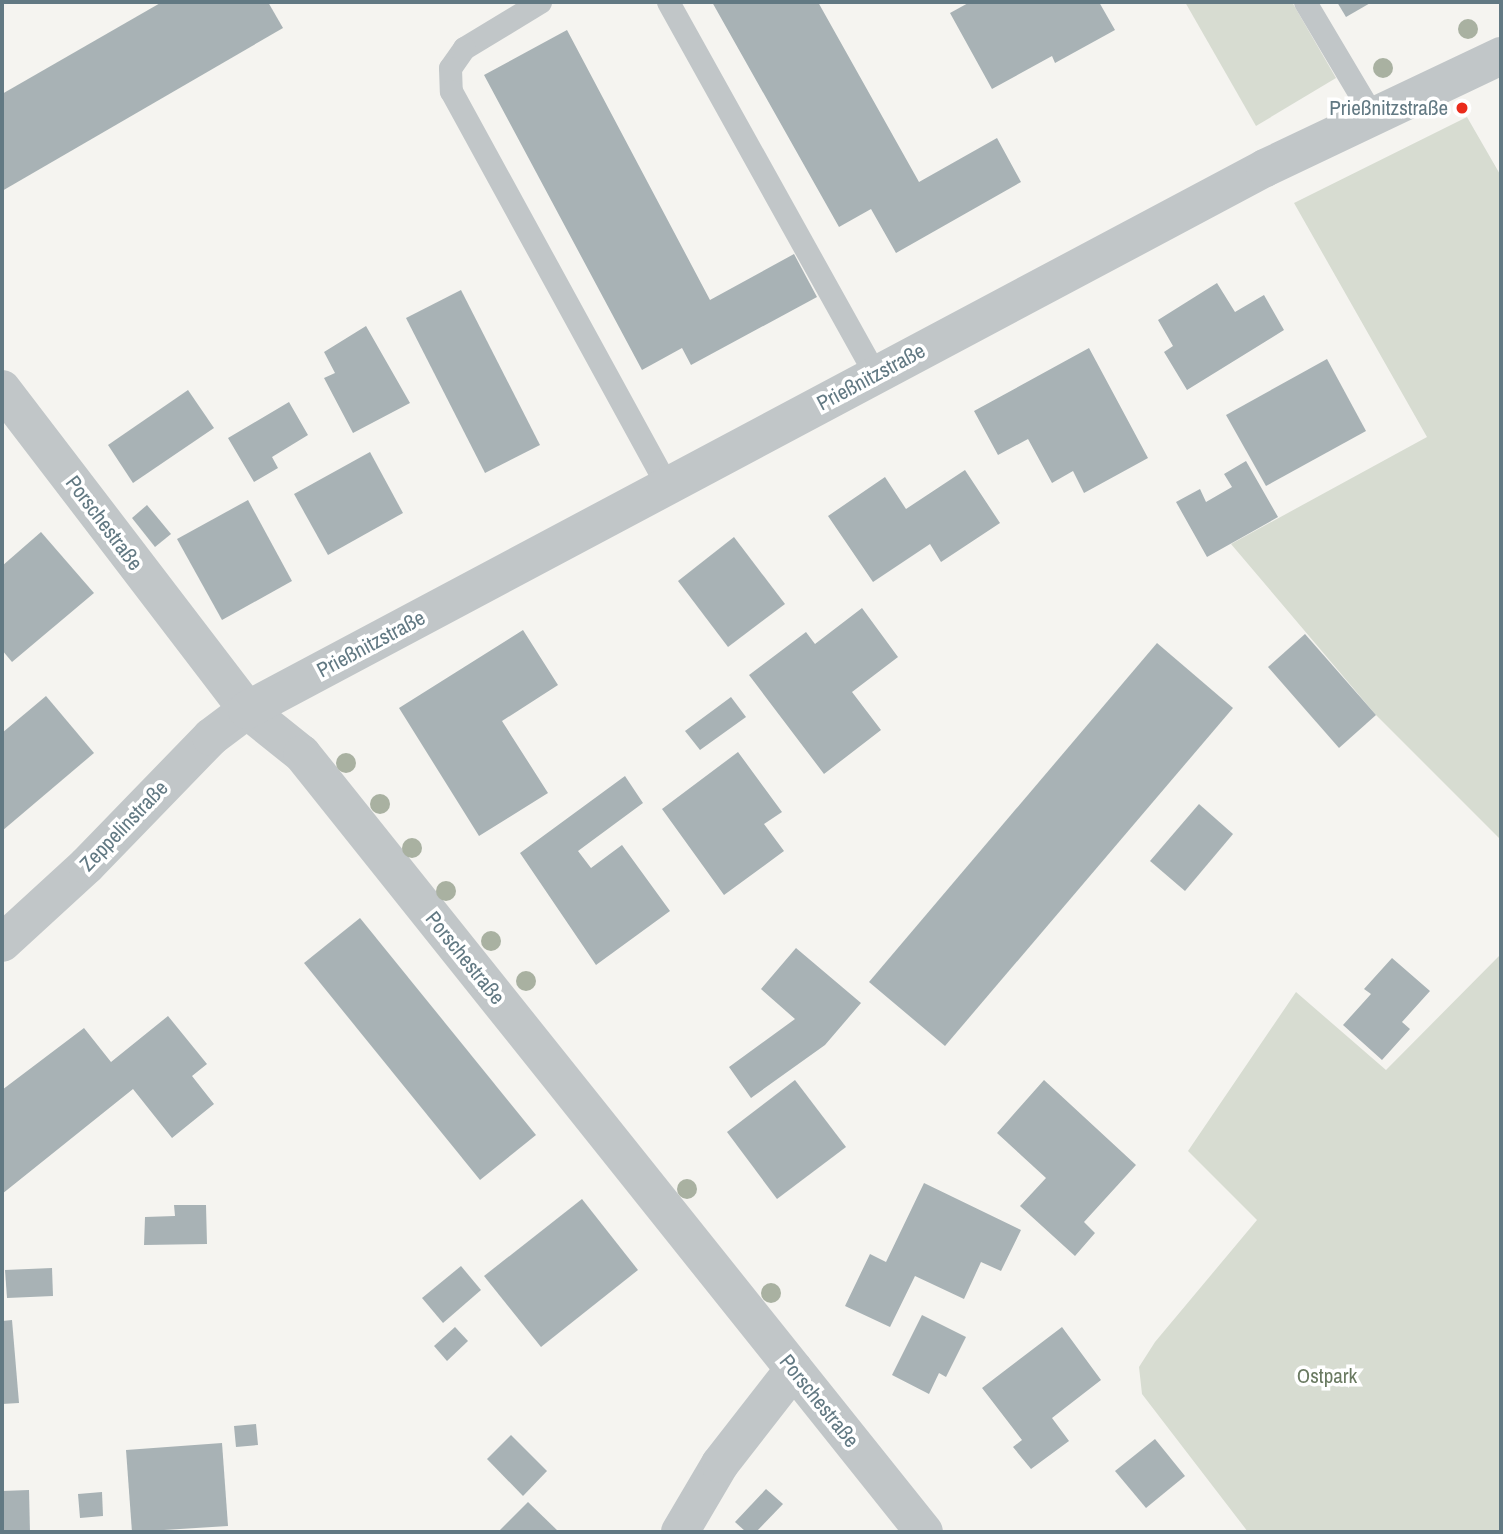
<!DOCTYPE html>
<meta charset="utf-8">
<style>
body{margin:0}
#map{position:relative;width:1503px;height:1534px;overflow:hidden;background:#f5f4f0;font-family:"Archivo Narrow",sans-serif}
div>[style]{position:absolute}
.green>*{inset:0;background:#d7dcd1}
.building>*{inset:0;background:#a8b2b5}
.service>*{height:23px;margin:-11.5px;padding:0 11.5px;transform-origin:11.5px;border-radius:11.5px;background:#c1c6c8}
.minor>*{height:38px;margin:-19px;padding:0 19px;transform-origin:19px;border-radius:19px;background:#c1c6c8}
.trees>*{width:20px;height:20px;margin:-10px;border-radius:50%;background:#a9b1a1}
.dots>*{width:19px;height:19px;translate:-50% -50%;box-sizing:border-box;border:4px solid #fff;border-radius:50%}
span{translate:-50% -50%;white-space:nowrap;text-align:center;line-height:1.15;-webkit-text-stroke:7px #fff;paint-order:stroke}
.poi-label{font-size:21px;color:#627983}
.right{translate:-100% -50%;text-align:right}
.street-label{font-size:21px;color:#627983}
.park-label{font-size:21px;color:#6a7a61}
.frame{position:absolute;inset:0;border:4px solid #627983;pointer-events:none}
</style>
<div id="map">
<div class="green">
<i style="clip-path:polygon(1185px 2px,1292px 2px,1336px 78px,1256px 126px)"></i>
<i style="clip-path:polygon(1467px 117px,1501px 176px,1501px 840px,1376px 715px,1231px 544px,1427px 437px,1294px 203px)"></i>
<i style="clip-path:polygon(1501px 954px,1501px 1532px,1248px 1532px,1142px 1394px,1139px 1367px,1155px 1342px,1257px 1220px,1188px 1151px,1296px 992px,1386px 1070px)"></i>
</div>
<div class="building">
<i style="clip-path:polygon(162px 2px,268px 2px,283px 28px,2px 191px,2px 94px)"></i>
<i style="clip-path:polygon(712px 2px,818px 2px,919px 182px,997px 138px,1021px 182px,896px 253px,871px 209px,839px 227px)"></i>
<i style="clip-path:polygon(970px 2px,1099px 2px,1115px 30px,1055px 63px,1052px 56px,992px 89px,950px 13px)"></i>
<i style="clip-path:polygon(1337px 2px,1372px 2px,1346px 17px)"></i>
<i style="clip-path:polygon(567px 30px,710px 300px,794px 254px,817px 297px,691px 365px,682px 348px,642px 370px,484px 75px)"></i>
<i style="clip-path:polygon(1217px 283px,1235px 312px,1264px 295px,1284px 330px,1187px 390px,1164px 352px,1173px 346px,1158px 320px)"></i>
<i style="clip-path:polygon(461px 290px,540px 445px,485px 473px,406px 318px)"></i>
<i style="clip-path:polygon(366px 326px,410px 403px,353px 433px,324px 378px,335px 373px,324px 352px)"></i>
<i style="clip-path:polygon(1089px 348px,1148px 458px,1084px 493px,1073px 471px,1052px 483px,1028px 439px,998px 455px,974px 411px)"></i>
<i style="clip-path:polygon(1327px 359px,1366px 431px,1266px 486px,1226px 415px)"></i>
<i style="clip-path:polygon(188px 390px,214px 428px,133px 483px,108px 445px)"></i>
<i style="clip-path:polygon(289px 402px,308px 435px,272px 457px,278px 468px,254px 482px,228px 438px)"></i>
<i style="clip-path:polygon(370px 452px,403px 513px,328px 555px,294px 494px)"></i>
<i style="clip-path:polygon(1246px 461px,1278px 517px,1207px 557px,1176px 502px,1200px 489px,1206px 502px,1232px 487px,1224px 474px)"></i>
<i style="clip-path:polygon(965px 470px,1000px 523px,941px 562px,930px 544px,873px 582px,828px 516px,885px 477px,906px 509px)"></i>
<i style="clip-path:polygon(248px 500px,292px 581px,222px 620px,177px 539px)"></i>
<i style="clip-path:polygon(147px 505px,171px 534px,155px 547px,132px 518px)"></i>
<i style="clip-path:polygon(41px 532px,94px 593px,12px 662px,2px 650px,2px 566px)"></i>
<i style="clip-path:polygon(734px 537px,785px 604px,728px 647px,678px 581px)"></i>
<i style="clip-path:polygon(862px 608px,898px 657px,852px 692px,881px 730px,824px 774px,749px 675px,806px 632px,815px 644px)"></i>
<i style="clip-path:polygon(523px 630px,558px 685px,502px 721px,548px 793px,479px 836px,399px 708px)"></i>
<i style="clip-path:polygon(1305px 634px,1376px 715px,1339px 748px,1268px 667px)"></i>
<i style="clip-path:polygon(1157px 643px,1233px 708px,945px 1046px,869px 982px)"></i>
<i style="clip-path:polygon(46px 696px,94px 753px,2px 831px,2px 733px)"></i>
<i style="clip-path:polygon(731px 697px,746px 717px,700px 750px,685px 731px)"></i>
<i style="clip-path:polygon(738px 752px,782px 812px,764px 824px,784px 851px,724px 895px,662px 809px)"></i>
<i style="clip-path:polygon(625px 776px,643px 803px,578px 851px,591px 868px,622px 845px,670px 911px,596px 965px,520px 853px)"></i>
<i style="clip-path:polygon(1199px 804px,1233px 834px,1185px 891px,1150px 861px)"></i>
<i style="clip-path:polygon(360px 918px,536px 1135px,480px 1180px,304px 963px)"></i>
<i style="clip-path:polygon(796px 948px,861px 1003px,825px 1045px,751px 1098px,729px 1067px,795px 1019px,761px 989px)"></i>
<i style="clip-path:polygon(1392px 958px,1430px 991px,1402px 1022px,1410px 1029px,1382px 1060px,1343px 1025px,1371px 994px,1364px 989px)"></i>
<i style="clip-path:polygon(168px 1016px,207px 1064px,192px 1076px,214px 1104px,172px 1138px,133px 1089px,2px 1194px,2px 1090px,84px 1028px,111px 1062px)"></i>
<i style="clip-path:polygon(795px 1080px,846px 1147px,777px 1199px,727px 1132px)"></i>
<i style="clip-path:polygon(1044px 1080px,1136px 1165px,1084px 1222px,1095px 1233px,1075px 1256px,1020px 1206px,1046px 1178px,997px 1133px)"></i>
<i style="clip-path:polygon(924px 1183px,1021px 1230px,1001px 1271px,981px 1262px,964px 1299px,915px 1276px,890px 1327px,845px 1306px,870px 1254px,886px 1262px)"></i>
<i style="clip-path:polygon(582px 1199px,638px 1270px,541px 1347px,484px 1276px)"></i>
<i style="clip-path:polygon(174px 1205px,206px 1205px,207px 1244px,144px 1245px,145px 1217px,175px 1216px)"></i>
<i style="clip-path:polygon(461px 1266px,481px 1290px,443px 1323px,422px 1298px)"></i>
<i style="clip-path:polygon(52px 1268px,53px 1296px,7px 1298px,5px 1270px)"></i>
<i style="clip-path:polygon(922px 1315px,966px 1337px,946px 1377px,939px 1373px,929px 1394px,892px 1375px)"></i>
<i style="clip-path:polygon(12px 1320px,19px 1403px,2px 1404px,2px 1321px)"></i>
<i style="clip-path:polygon(455px 1327px,468px 1341px,447px 1361px,434px 1346px)"></i>
<i style="clip-path:polygon(1062px 1327px,1101px 1380px,1052px 1418px,1069px 1441px,1031px 1469px,1013px 1447px,1022px 1440px,982px 1388px)"></i>
<i style="clip-path:polygon(256px 1424px,258px 1445px,236px 1447px,234px 1426px)"></i>
<i style="clip-path:polygon(511px 1435px,547px 1471px,523px 1496px,487px 1459px)"></i>
<i style="clip-path:polygon(1155px 1439px,1185px 1476px,1146px 1508px,1115px 1471px)"></i>
<i style="clip-path:polygon(222px 1443px,228px 1526px,132px 1532px,126px 1450px)"></i>
<i style="clip-path:polygon(766px 1489px,783px 1504px,756px 1532px,746px 1532px,735px 1522px)"></i>
<i style="clip-path:polygon(29px 1490px,30px 1532px,2px 1532px,2px 1491px)"></i>
<i style="clip-path:polygon(102px 1492px,103px 1516px,80px 1518px,78px 1494px)"></i>
<i style="clip-path:polygon(528px 1502px,559px 1532px,498px 1532px)"></i>
</div>
<div class="service">
<i style="left:540px;top:2px;width:89px;rotate:148.8deg"></i>
<i style="left:464px;top:48px;width:24px;rotate:125deg"></i>
<i style="left:450px;top:68px;width:23px;rotate:88deg"></i>
<i style="left:451px;top:91px;width:450px;rotate:61.3deg"></i>
<i style="left:668px;top:2px;width:427px;rotate:60.9deg"></i>
<i style="left:1305px;top:2px;width:131px;rotate:59.3deg"></i>
</div>
<div class="minor">
<i style="left:2px;top:389px;width:404px;rotate:52.6deg"></i>
<i style="left:247px;top:710px;width:70px;rotate:38.7deg"></i>
<i style="left:302px;top:754px;width:996px;rotate:51.36deg"></i>
<i style="left:2px;top:943px;width:115px;rotate:-42.5deg"></i>
<i style="left:87px;top:865px;width:178px;rotate:-45.9deg"></i>
<i style="left:211px;top:737px;width:45px;rotate:-36.9deg"></i>
<i style="left:247px;top:710px;width:1153px;rotate:-28.03deg"></i>
<i style="left:1265px;top:168px;width:261px;rotate:-25.4deg"></i>
<i style="left:680px;top:1532px;width:79px;rotate:-59.5deg"></i>
<i style="left:720px;top:1464px;width:120px;rotate:-52.1deg"></i>
</div>
<div class="trees">
<i style="left:1468px;top:29px"></i>
<i style="left:1383px;top:68px"></i>
<i style="left:346px;top:763px"></i>
<i style="left:380px;top:804px"></i>
<i style="left:412px;top:848px"></i>
<i style="left:446px;top:891px"></i>
<i style="left:491px;top:941px"></i>
<i style="left:526px;top:981px"></i>
<i style="left:687px;top:1189px"></i>
<i style="left:771px;top:1293px"></i>
</div>
<div class="dots">
<i style="left:1462px;top:108px;background:#ea2b1b"></i>
</div>
<div class="poi-label">
<span class="right" style="left:1448px;top:108px">Prießnitzstraße</span>
</div>
<div class="street-label">
<span style="left:871px;top:377px;rotate:-28deg">Prießnitzstraße</span>
<span style="left:104px;top:523px;rotate:53deg">Porschestraße</span>
<span style="left:371px;top:644px;rotate:-28deg">Prießnitzstraße</span>
<span style="left:124px;top:826px;rotate:-46deg">Zeppelinstraße</span>
<span style="left:465px;top:958px;rotate:51deg">Porschestraße</span>
<span style="left:819px;top:1401px;rotate:51deg">Porschestraße</span>
</div>
<div class="park-label">
<span style="left:1327px;top:1376px">Ostpark</span>
</div>
<div class="frame"></div>
</div>
